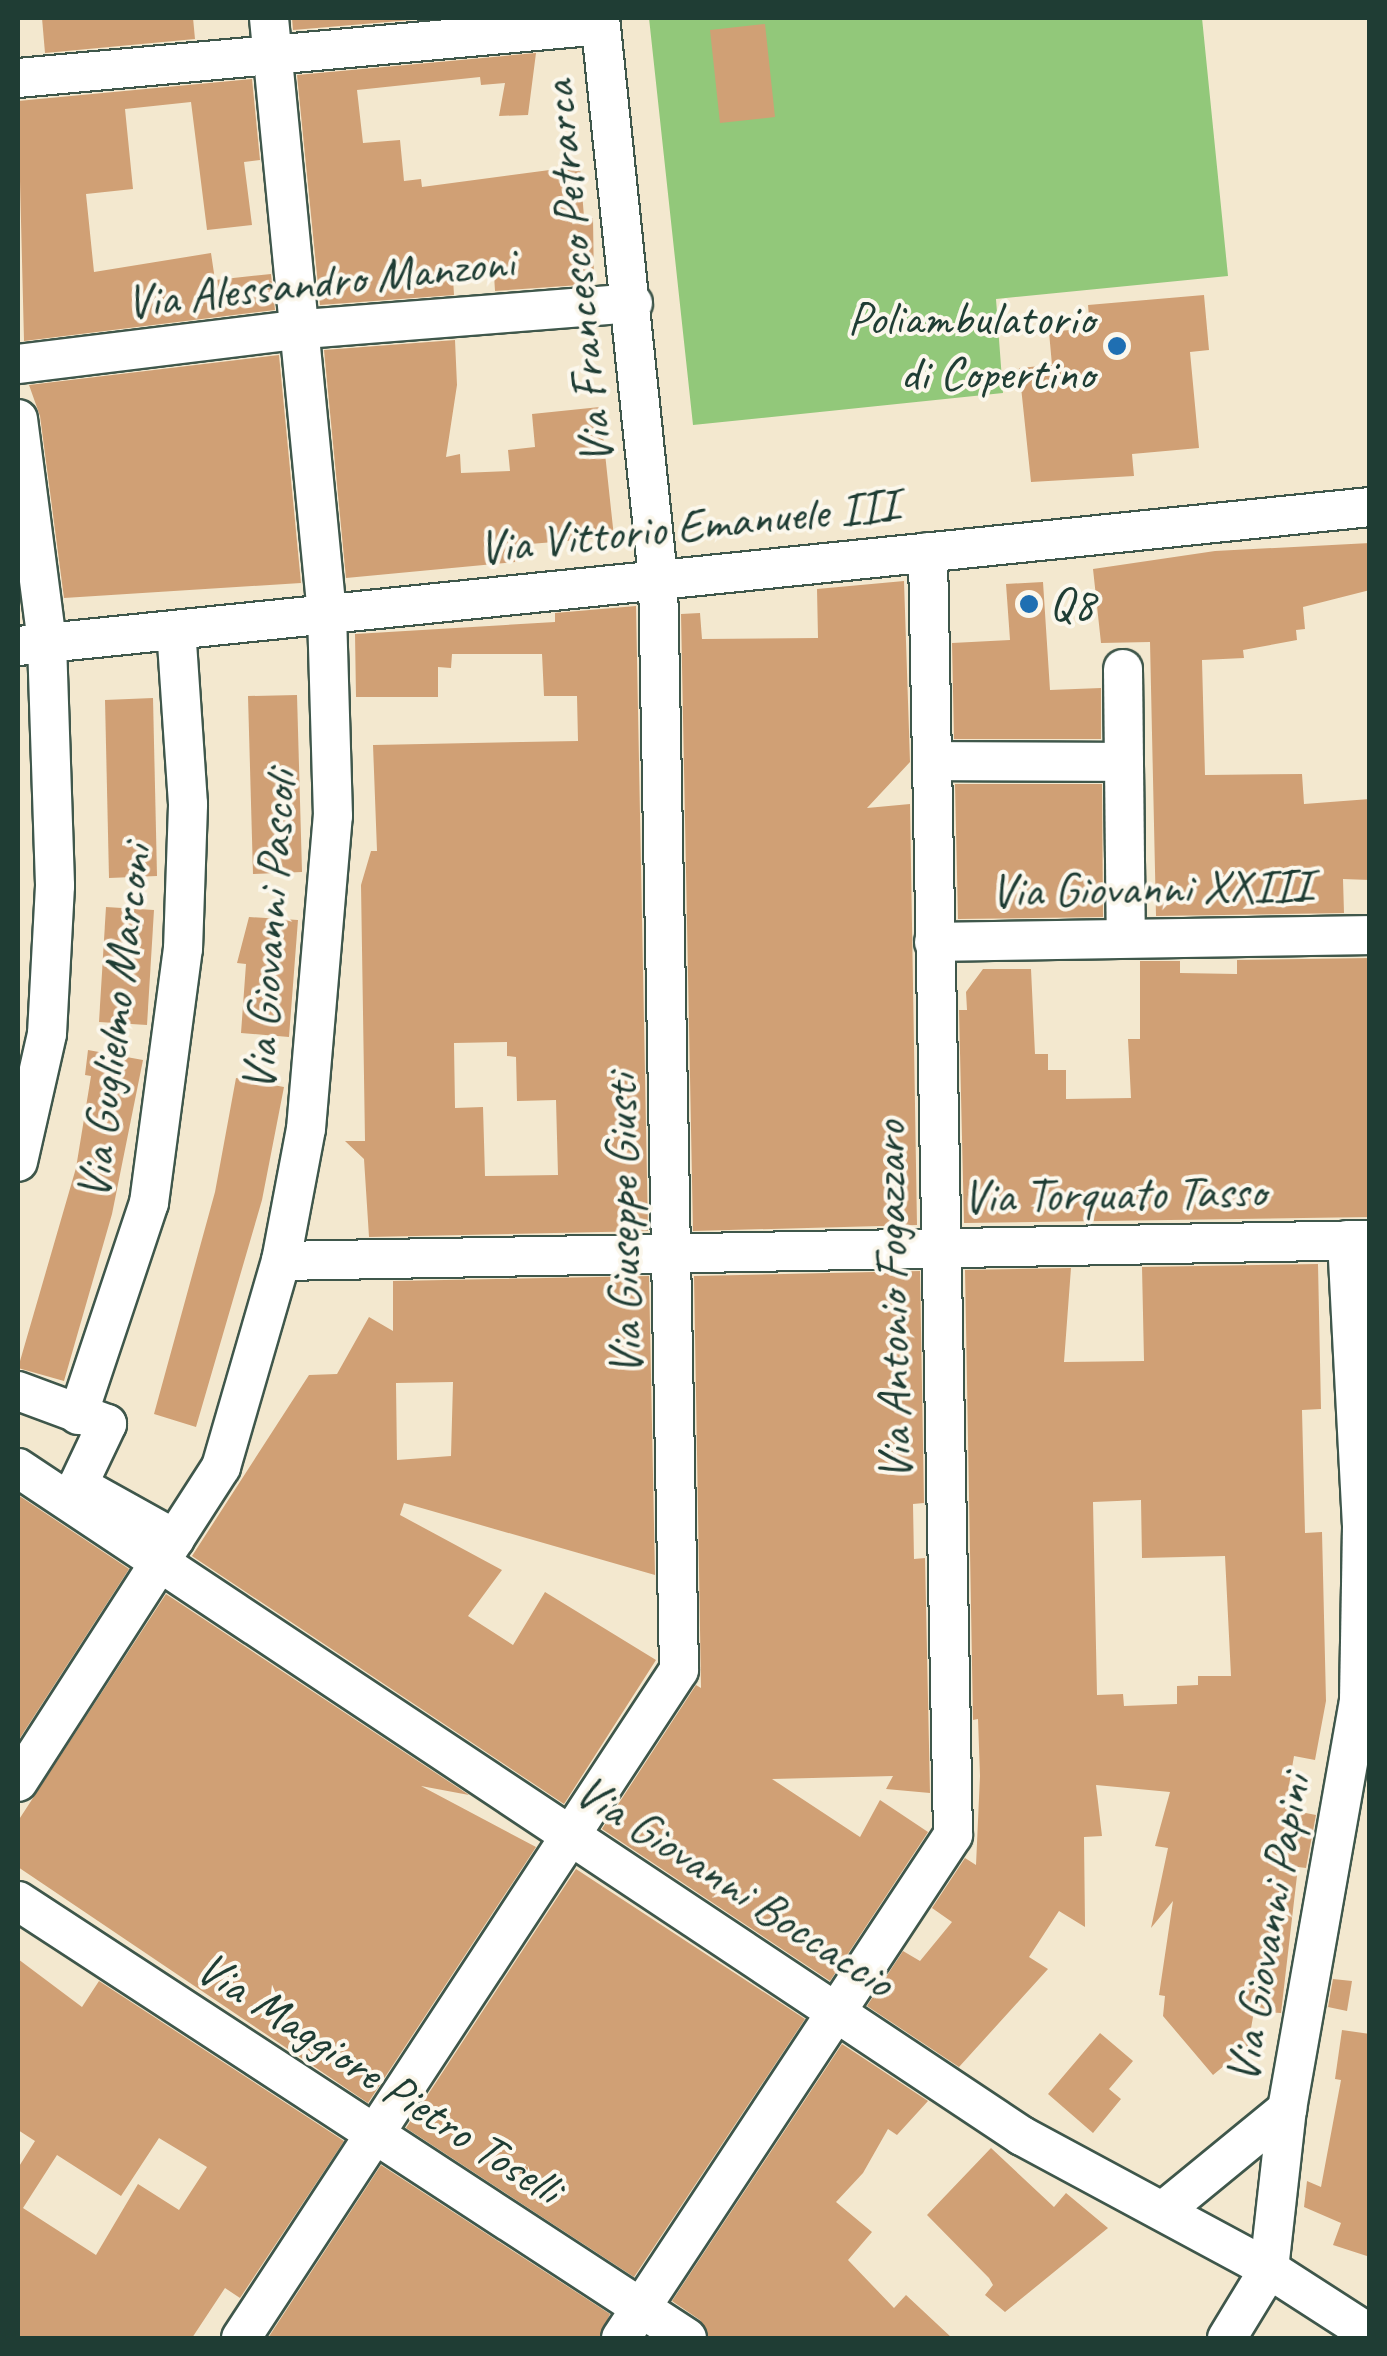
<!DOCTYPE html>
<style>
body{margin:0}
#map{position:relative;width:1387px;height:2356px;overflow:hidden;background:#f3e8cf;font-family:Caveat,sans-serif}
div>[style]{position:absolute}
.green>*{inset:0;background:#92c87a}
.building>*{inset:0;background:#d0a075}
.roads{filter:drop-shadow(2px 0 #3f574b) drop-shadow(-2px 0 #3f574b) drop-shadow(0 2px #3f574b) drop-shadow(0 -2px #3f574b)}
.minor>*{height:38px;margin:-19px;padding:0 19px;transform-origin:19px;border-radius:19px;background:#fff}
.dots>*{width:28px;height:28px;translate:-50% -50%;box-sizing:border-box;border:5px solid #fbf7ec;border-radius:50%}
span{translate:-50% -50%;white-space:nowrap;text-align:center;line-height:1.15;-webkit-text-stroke:8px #fbf7ec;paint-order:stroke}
.street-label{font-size:48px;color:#1f3d34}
.poi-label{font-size:48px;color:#1f3d34}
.right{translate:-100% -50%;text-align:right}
.left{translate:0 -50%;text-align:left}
.frame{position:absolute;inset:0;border:20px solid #1f3d34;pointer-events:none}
</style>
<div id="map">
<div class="green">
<i style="clip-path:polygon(649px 18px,1202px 18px,1228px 276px,996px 299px,1003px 393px,693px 425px)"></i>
</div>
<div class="building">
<i style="clip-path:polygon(42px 18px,193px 18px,195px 39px,45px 53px)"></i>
<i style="clip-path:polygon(292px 18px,435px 18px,293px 30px)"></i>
<i style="clip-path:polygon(765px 24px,775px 117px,720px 123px,710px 30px)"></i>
<i style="clip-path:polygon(536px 53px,528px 115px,499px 116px,505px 83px,481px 85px,480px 77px,357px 90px,363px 143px,400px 140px,404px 181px,421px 179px,422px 187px,580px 166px,584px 217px,593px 218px,594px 284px,495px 291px,494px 275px,453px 278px,454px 295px,320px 305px,297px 75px)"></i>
<i style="clip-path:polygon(252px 79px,260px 160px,244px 162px,252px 225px,207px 230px,191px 102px,125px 109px,133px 189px,86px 194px,94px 272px,211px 253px,215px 280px,271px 274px,275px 310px,24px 341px,18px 101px)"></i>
<i style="clip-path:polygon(1204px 295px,1209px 350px,1190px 352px,1199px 448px,1132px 454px,1134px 476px,1031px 482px,1019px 368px,1052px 365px,1049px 332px,1090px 328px,1088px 305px)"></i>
<i style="clip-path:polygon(455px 340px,457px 385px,446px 457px,460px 454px,461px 473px,510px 471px,508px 450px,535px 447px,532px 414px,600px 407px,614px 537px,518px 545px,515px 562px,346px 578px,324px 350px)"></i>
<i style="clip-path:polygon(279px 355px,301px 583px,64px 598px,40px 416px,29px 385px)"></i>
<i style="clip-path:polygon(1370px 543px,1370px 590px,1303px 607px,1305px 629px,1296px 630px,1297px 640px,1243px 650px,1244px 658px,1202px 660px,1205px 775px,1302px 774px,1304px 804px,1370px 799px,1370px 880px,1343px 879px,1344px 913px,1156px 916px,1150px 642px,1101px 643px,1093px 569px,1215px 551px)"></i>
<i style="clip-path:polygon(904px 581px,910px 762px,867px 808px,910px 804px,917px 1225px,693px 1231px,681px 614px,700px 613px,702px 639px,818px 638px,817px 589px)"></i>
<i style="clip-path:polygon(1043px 582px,1050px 690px,1101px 688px,1101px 739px,954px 739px,952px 643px,1010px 640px,1006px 584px)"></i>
<i style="clip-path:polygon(evenodd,636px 606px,648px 1231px,369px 1237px,364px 1159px,345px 1141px,365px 1141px,361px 885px,371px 851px,377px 851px,373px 745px,578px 741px,577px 696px,544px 696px,542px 654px,452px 654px,451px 668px,438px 667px,438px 697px,356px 697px,355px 634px,555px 622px,555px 613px,636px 606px,507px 1042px,507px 1056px,516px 1057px,517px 1101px,556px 1100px,558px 1175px,485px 1176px,483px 1107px,455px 1108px,454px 1043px,507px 1042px)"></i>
<i style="clip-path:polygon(297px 695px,302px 872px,253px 874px,248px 696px)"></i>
<i style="clip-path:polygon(153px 698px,157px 876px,109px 878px,105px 700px)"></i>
<i style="clip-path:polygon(955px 784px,1102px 784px,1103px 917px,958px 919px)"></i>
<i style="clip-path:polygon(106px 907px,154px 910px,147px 1025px,99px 1022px)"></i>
<i style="clip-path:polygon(249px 917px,298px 920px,289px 1037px,241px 1033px,246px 964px,237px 963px)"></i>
<i style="clip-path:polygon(1370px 958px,1370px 1217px,964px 1223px,959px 1010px,967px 1010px,966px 992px,983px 969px,1031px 969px,1035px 1054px,1048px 1054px,1048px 1070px,1066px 1070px,1066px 1099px,1131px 1098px,1128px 1039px,1140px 1039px,1140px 961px,1180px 961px,1180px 973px,1237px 974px,1237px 960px)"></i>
<i style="clip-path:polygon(88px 1050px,143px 1060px,112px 1214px,64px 1381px,18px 1368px,76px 1168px,91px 1076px,85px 1075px)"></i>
<i style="clip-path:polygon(236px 1078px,284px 1087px,262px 1200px,196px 1427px,154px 1414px,215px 1192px)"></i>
<i style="clip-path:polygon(evenodd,1318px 1264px,1321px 1409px,1302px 1410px,1305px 1533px,1322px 1532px,1326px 1701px,1315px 1760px,1294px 1756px,1285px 1809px,1316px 1815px,1306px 1868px,1298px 1867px,1281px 2013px,1254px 2011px,1248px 2046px,1213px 2075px,1163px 2016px,1165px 1996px,1159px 1995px,1173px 1901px,1151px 1928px,1168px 1848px,1155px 1846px,1170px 1792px,1096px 1785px,1102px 1836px,1084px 1837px,1085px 1927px,1059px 1911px,1029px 1957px,1048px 1969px,959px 2067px,867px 2006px,903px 1951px,920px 1961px,952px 1922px,932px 1908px,965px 1858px,976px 1865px,980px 1776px,978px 1719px,973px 1720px,965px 1270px,1071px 1268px,1064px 1362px,1144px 1361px,1142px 1267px,1318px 1264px,1141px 1500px,1142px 1558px,1225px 1556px,1231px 1676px,1198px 1676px,1198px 1685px,1177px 1686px,1177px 1704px,1124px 1706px,1123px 1694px,1097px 1695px,1093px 1502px,1141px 1500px)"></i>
<i style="clip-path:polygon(920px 1271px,924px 1503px,913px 1504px,914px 1559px,925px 1558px,930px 1793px,886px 1789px,893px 1776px,772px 1779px,860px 1837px,880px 1800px,928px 1832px,830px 1981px,602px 1829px,696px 1685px,701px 1688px,694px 1276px)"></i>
<i style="clip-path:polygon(evenodd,649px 1276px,655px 1575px,404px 1503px,400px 1515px,502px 1570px,468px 1616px,513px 1645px,545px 1592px,656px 1660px,564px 1804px,192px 1556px,309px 1375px,337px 1374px,369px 1317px,393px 1331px,393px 1281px,649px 1276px,453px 1382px,451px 1456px,397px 1460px,396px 1383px,453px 1382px)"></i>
<i style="clip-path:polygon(18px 1495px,129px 1569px,18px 1741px)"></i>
<i style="clip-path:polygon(166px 1594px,469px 1795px,421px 1786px,536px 1847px,368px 2103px,18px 1867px,18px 1821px)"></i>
<i style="clip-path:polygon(576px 1869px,805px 2019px,634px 2277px,406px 2128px)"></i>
<i style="clip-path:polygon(evenodd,18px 1959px,82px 2007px,99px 1981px,344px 2141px,240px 2298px,225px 2288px,192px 2338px,18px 2338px,18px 2168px,35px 2141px,18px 2130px,18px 1959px,159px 2138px,207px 2167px,179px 2210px,138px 2184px,96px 2255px,23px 2208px,57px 2155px,121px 2196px,159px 2138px)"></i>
<i style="clip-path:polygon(1333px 1979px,1352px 1981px,1347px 2011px,1328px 2007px)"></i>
<i style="clip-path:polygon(1342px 2030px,1370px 2034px,1370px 2257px,1333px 2245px,1341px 2223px,1304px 2207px,1307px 2181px,1321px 2187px,1341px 2080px,1335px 2079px)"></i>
<i style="clip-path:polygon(1100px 2033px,1133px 2061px,1109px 2089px,1121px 2099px,1093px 2133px,1048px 2094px)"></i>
<i style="clip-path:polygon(842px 2044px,928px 2101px,897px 2135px,888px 2129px,863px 2173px,836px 2202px,872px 2232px,848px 2260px,894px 2308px,906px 2295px,952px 2338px,709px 2338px,700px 2320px,672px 2301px)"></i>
<i style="clip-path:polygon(991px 2148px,1054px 2207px,1066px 2193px,1108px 2228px,1005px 2312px,985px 2295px,993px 2285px,989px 2278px,927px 2215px)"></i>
<i style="clip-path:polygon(381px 2165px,610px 2314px,599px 2338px,268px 2338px)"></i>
</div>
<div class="roads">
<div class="minor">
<i style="left:18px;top:78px;width:585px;rotate:-5.19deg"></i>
<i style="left:18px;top:364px;width:288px;rotate:-7deg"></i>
<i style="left:304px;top:329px;width:330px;rotate:-4.5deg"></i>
<i style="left:18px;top:419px;width:226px;rotate:82.6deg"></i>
<i style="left:47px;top:643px;width:243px;rotate:88.1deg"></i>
<i style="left:55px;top:886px;width:148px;rotate:93.1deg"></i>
<i style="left:47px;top:1034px;width:131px;rotate:102.8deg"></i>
<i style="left:18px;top:646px;width:1359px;rotate:-5.87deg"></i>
<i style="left:1123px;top:669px;width:268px;rotate:89.4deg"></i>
<i style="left:932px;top:761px;width:192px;rotate:0.3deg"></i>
<i style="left:934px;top:942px;width:436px;rotate:-0.9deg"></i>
<i style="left:1347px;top:1240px;width:285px;rotate:87deg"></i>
<i style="left:1362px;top:1525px;width:8px;rotate:-7deg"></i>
<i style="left:281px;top:1261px;width:1089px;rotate:-1.1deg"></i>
<i style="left:18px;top:1391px;width:95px;rotate:20.3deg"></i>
<i style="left:107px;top:1424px;width:68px;rotate:115.4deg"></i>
<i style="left:78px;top:1485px;width:111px;rotate:29.1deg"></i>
<i style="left:78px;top:1415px;width:224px;rotate:-71.5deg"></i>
<i style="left:149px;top:1203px;width:256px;rotate:-82.4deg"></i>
<i style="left:183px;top:949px;width:145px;rotate:-88deg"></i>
<i style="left:188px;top:804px;width:174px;rotate:-93.9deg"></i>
<i style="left:18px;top:1468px;width:1206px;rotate:33.64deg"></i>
<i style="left:1022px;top:2136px;width:281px;rotate:28.3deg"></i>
<i style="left:1269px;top:2269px;width:120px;rotate:32.8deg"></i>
<i style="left:18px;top:1782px;width:375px;rotate:-57.2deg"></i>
<i style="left:221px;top:1467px;width:215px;rotate:-73.8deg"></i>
<i style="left:281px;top:1261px;width:134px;rotate:-79.3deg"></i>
<i style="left:306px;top:1129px;width:314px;rotate:-85.1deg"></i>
<i style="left:333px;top:816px;width:202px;rotate:-91.7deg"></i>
<i style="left:327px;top:614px;width:599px;rotate:-95.56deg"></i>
<i style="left:18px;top:1901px;width:799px;rotate:33.15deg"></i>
<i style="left:1163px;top:2211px;width:161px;rotate:-39.4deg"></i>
<i style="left:241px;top:2338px;width:799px;rotate:-56.75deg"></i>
<i style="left:679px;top:1670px;width:1092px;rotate:-91.1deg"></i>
<i style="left:658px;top:578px;width:563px;rotate:-95.91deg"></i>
<i style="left:621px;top:2338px;width:603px;rotate:-56.57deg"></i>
<i style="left:953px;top:1835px;width:1283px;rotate:-91.12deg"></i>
<i style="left:1227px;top:2338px;width:81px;rotate:-58.7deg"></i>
<i style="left:1269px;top:2269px;width:161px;rotate:-83.6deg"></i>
<i style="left:1287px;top:2109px;width:416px;rotate:-80deg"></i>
<i style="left:1359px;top:1699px;width:174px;rotate:-89deg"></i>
</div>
</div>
<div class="dots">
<i style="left:1117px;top:346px;background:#1f6fb2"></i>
<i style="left:1029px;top:604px;background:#1f6fb2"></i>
</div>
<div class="street-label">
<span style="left:577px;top:273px;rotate:-96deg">Via Francesco Petrarca</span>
<span style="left:320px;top:282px;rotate:-6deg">Via Alessandro Manzoni</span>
<span style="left:688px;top:526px;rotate:-6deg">Via Vittorio Emanuele III</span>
<span style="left:1151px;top:888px;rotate:-1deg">Via Giovanni XXIII</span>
<span style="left:269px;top:931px;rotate:-86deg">Via Giovanni Pascoli</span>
<span style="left:114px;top:1022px;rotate:-83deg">Via Guglielmo Marconi</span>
<span style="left:1114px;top:1194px;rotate:-1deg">Via Torquato Tasso</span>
<span style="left:623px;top:1225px;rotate:-91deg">Via Giuseppe Giusti</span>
<span style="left:892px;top:1301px;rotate:-91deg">Via Antonio Fogazzaro</span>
<span style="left:735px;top:1886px;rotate:33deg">Via Giovanni Boccaccio</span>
<span style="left:1268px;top:1929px;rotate:-80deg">Via Giovanni Papini</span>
<span style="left:379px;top:2078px;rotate:33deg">Via Maggiore Pietro Toselli</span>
</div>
<div class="poi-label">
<span class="right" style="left:1094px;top:346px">Poliambulatorio<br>di Copertino</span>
<span class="left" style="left:1049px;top:604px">Q8</span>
</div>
<div class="frame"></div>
</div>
